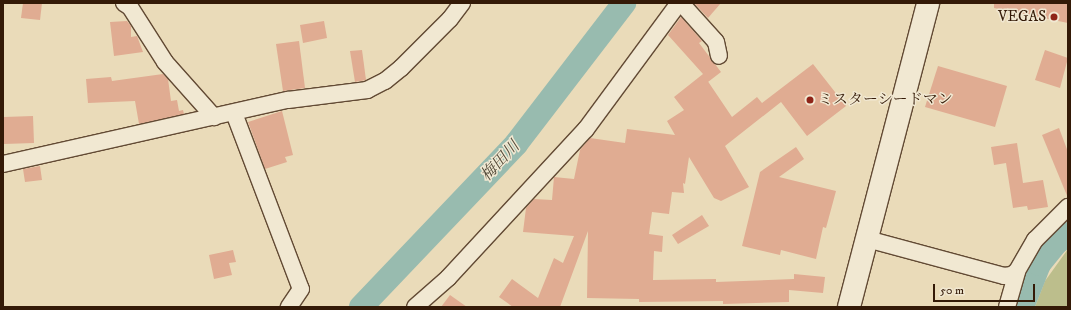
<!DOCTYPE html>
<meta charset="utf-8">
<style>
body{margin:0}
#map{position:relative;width:1071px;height:310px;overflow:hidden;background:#eadbb9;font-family:"IM FELL DW Pica","Noto Serif JP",serif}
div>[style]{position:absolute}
.green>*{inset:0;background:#bcbe8c}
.river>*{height:24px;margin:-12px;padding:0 12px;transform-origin:12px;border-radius:12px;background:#98bbaf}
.building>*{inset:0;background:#e0ac92}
.roads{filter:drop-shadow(1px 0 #624a34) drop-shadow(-1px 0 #624a34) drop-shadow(0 1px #624a34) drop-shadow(0 -1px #624a34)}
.street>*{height:16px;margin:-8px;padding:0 8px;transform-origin:8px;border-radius:8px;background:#f1e8d2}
.secondary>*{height:22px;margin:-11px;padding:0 11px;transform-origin:11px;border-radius:11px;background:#f1e8d2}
.dots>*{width:11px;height:11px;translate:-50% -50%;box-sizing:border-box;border:2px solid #f1e8d2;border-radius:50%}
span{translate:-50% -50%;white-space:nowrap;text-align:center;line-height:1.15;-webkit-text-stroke:3px #f1e8d2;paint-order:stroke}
.poi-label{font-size:15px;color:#341a07}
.right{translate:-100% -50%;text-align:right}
.left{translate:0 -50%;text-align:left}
.water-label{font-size:16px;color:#524a39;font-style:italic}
.frame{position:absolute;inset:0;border:4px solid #341a07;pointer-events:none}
.scale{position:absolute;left:933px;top:284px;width:102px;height:18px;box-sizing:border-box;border:2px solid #341a07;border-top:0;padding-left:5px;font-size:12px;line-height:14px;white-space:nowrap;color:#341a07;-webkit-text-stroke:3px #f1e8d2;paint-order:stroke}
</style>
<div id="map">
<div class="green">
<i style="clip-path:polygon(1068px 249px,1068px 307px,1035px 307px,1045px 281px)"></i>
</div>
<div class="river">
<i style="left:361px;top:307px;width:225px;rotate:-46.4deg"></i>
<i style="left:516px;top:144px;width:178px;rotate:-52.5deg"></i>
<i style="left:1022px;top:307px;width:46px;rotate:-68.4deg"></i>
<i style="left:1039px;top:264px;width:27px;rotate:-51deg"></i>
<i style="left:1056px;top:243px;width:15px;rotate:-37deg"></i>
</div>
<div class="building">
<i style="clip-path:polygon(23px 3px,42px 3px,40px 20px,21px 18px)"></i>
<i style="clip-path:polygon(694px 3px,721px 3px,708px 18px)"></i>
<i style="clip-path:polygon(994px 3px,1068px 3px,1068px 23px,994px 8px)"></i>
<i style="clip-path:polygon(681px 17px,702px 41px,699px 43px,721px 72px,708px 82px,707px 80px,732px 117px,757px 97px,762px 103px,813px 64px,846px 106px,807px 136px,781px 102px,725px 146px,749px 187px,721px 201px,714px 198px,689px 157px,685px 184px,683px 183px,684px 193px,672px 192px,669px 214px,652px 212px,649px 234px,663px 236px,662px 252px,654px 251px,653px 280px,716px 279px,716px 282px,794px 279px,794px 274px,825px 277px,823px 293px,789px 290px,789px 302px,723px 304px,723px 301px,639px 302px,639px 299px,587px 298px,588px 231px,560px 307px,513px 307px,499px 297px,512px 279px,538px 298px,554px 258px,563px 263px,574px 236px,523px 232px,526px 208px,534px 199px,552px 200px,554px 177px,574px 179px,580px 150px,590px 138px,625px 143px,627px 129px,675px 135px,667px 121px,684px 110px,674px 97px,703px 74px,668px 35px)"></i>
<i style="clip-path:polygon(127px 21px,131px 26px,131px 37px,137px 36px,143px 52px,114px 56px,110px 22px)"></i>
<i style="clip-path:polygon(324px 21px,327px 38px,303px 43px,300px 25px)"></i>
<i style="clip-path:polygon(299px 41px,305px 88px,283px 91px,276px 44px)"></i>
<i style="clip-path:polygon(362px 50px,366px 80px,355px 82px,350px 51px)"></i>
<i style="clip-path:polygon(1045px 50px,1068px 58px,1060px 88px,1035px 80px)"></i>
<i style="clip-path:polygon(938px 66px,1007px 86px,995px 127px,925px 107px)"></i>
<i style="clip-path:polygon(163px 74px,168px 79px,171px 101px,177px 100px,179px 111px,183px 110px,184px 114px,139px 124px,135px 101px,88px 103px,86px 79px,111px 77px,112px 81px)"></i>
<i style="clip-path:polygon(282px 111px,293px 155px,285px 157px,287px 162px,265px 169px,248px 122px)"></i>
<i style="clip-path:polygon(33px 116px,34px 143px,4px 144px,4px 117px)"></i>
<i style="clip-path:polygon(1059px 128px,1068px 152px,1068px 198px,1042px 135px)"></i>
<i style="clip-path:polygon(1017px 143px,1023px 183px,1043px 180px,1048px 207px,1028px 210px,1027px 206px,1013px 208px,1006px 163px,994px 165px,991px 147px)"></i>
<i style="clip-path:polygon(796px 147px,804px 159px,779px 177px,836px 191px,826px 228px,823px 227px,816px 259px,781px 250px,780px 255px,742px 246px,760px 172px)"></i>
<i style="clip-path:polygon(40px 166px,42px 180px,25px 182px,23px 169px)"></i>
<i style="clip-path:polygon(702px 215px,709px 226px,678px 244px,672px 235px)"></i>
<i style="clip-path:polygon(233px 250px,236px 262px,229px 263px,232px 275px,214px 279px,209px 255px)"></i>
<i style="clip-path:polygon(450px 295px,467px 307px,441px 307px)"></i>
</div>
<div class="roads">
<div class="street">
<i style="left:124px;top:3px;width:7px;rotate:34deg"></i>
<i style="left:130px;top:7px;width:65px;rotate:57.5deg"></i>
<i style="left:165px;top:62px;width:74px;rotate:48.3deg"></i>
<i style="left:681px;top:3px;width:52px;rotate:48.1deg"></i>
<i style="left:716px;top:42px;width:14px;rotate:78deg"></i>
<i style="left:234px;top:113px;width:188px;rotate:69.2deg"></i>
<i style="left:301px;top:289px;width:22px;rotate:124deg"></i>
<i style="left:3px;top:164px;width:292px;rotate:-12.7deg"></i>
<i style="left:288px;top:100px;width:80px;rotate:-7.2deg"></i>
<i style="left:367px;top:90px;width:20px;rotate:-27deg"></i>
<i style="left:385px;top:81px;width:21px;rotate:-39deg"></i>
<i style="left:401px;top:68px;width:69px;rotate:-45deg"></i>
<i style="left:450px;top:19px;width:20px;rotate:-53deg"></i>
<i style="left:867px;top:239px;width:142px;rotate:15.1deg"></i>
<i style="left:1004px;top:276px;width:8px;rotate:-7deg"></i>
<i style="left:1012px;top:275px;width:6px;rotate:-39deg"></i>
<i style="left:1017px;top:271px;width:36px;rotate:-60deg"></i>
<i style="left:1035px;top:240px;width:47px;rotate:-45deg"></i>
<i style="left:415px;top:307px;width:44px;rotate:-41.3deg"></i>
<i style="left:448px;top:278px;width:203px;rotate:-47.2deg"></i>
<i style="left:586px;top:129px;width:157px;rotate:-53.6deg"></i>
<i style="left:1007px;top:307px;width:37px;rotate:-74deg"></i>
</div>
<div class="secondary">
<i style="left:849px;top:307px;width:314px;rotate:-75.4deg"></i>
</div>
</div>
<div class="dots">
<i style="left:1054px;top:17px;background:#8f2418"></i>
<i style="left:810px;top:100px;background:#8f2418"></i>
</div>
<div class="poi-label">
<span class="right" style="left:1046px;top:17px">VEGAS</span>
<span class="left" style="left:818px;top:100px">ミスターシードマン</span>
</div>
<div class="water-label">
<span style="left:500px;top:161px;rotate:-47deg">梅田川</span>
</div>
<div class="frame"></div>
<div class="scale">50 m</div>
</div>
